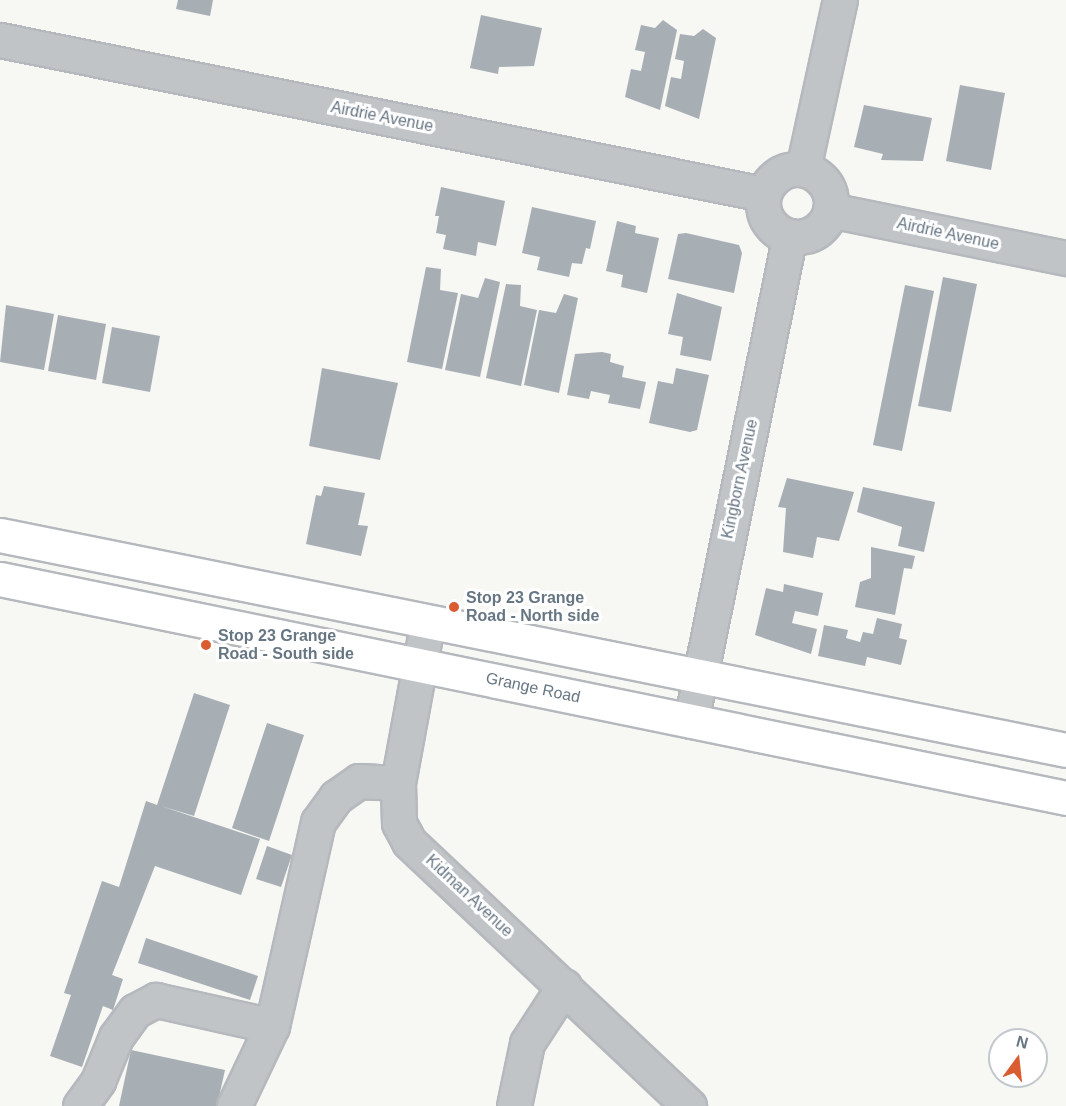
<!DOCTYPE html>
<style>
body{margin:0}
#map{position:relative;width:1066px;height:1106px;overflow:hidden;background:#f7f7f4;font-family:Helvetica,sans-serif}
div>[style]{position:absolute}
.building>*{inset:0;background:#a7afb4}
.roads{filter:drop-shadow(2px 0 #b5b9bd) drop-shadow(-2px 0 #b5b9bd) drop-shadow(0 2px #b5b9bd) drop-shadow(0 -2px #b5b9bd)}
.minor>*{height:33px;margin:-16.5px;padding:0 16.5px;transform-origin:16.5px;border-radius:16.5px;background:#c0c4c7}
.minor>.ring{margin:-16.5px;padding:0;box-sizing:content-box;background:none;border:33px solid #c0c4c7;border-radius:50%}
.major>*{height:33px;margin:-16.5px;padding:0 16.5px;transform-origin:16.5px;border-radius:16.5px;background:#fff}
.dots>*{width:16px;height:16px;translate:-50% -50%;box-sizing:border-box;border:3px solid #fff;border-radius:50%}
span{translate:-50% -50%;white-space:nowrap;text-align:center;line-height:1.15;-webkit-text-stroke:6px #fff;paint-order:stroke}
.street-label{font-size:16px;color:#677683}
.poi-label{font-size:16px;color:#677683;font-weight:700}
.left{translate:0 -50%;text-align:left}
.north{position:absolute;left:988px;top:1028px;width:60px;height:60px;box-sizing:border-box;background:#fff;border:2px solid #c2c8cd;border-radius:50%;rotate:15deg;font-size:16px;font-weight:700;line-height:24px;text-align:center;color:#677683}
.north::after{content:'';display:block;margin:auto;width:21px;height:27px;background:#da5c31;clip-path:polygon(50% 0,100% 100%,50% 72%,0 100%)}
</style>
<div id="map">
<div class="building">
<i style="clip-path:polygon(178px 0,213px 0,210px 16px,176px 9px)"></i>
<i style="clip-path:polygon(481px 15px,542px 28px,534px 66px,499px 67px,498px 74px,470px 68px)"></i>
<i style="clip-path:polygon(663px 20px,677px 30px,660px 110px,625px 97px,631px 69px,641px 71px,645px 52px,635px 50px,641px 25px,655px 28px)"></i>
<i style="clip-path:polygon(703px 29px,716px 38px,699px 119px,665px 106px,671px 77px,681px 79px,684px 61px,675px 59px,680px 34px,694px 36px)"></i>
<i style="clip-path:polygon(960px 85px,1005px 93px,991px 170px,946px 161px)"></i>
<i style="clip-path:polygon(864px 105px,932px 118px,923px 161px,881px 160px,883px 154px,854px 147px)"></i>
<i style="clip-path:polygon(441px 187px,505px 201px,496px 246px,478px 242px,476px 256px,443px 249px,446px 235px,436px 233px,439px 216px,435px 216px)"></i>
<i style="clip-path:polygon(532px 207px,596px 221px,590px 249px,586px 248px,582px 264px,572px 263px,569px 277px,537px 270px,540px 257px,522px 253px)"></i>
<i style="clip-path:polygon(617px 221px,636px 226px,635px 233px,659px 238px,647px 293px,621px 287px,623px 275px,606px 271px)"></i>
<i style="clip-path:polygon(686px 233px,739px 245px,742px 253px,734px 293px,668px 279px,678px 234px)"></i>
<i style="clip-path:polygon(426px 267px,441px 269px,440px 290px,458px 293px,442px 369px,407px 362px)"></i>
<i style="clip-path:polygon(943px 277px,977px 284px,951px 412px,918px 406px)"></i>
<i style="clip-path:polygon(485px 278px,500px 282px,480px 377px,445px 370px,461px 294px,478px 298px)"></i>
<i style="clip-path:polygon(506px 284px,521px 285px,520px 306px,537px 310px,521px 386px,486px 378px)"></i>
<i style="clip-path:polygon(905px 285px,934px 291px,902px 451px,873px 445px)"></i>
<i style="clip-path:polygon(677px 293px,722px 307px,711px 361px,680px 355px,683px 337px,668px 334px)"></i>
<i style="clip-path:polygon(564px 294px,578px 298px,559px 393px,524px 385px,539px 310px,556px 313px)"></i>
<i style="clip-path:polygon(6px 305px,54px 314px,44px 370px,0 362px)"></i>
<i style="clip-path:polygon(58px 315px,106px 324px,96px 380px,48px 371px)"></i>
<i style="clip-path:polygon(112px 327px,160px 336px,150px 392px,102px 383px)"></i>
<i style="clip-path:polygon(602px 352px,611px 354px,610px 362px,624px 366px,622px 377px,646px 382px,640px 409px,608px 403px,610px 395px,591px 391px,589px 399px,567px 395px,575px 354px)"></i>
<i style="clip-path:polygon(322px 368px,398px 383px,380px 460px,309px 446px)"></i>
<i style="clip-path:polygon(676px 368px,709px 375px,697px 430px,690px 432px,649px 423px,658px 381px,673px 384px)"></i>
<i style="clip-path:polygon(787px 478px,854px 492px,839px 541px,817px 537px,813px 558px,783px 552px,786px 508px,778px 507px)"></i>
<i style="clip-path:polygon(324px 486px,365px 493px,358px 525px,368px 526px,361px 556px,306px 544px,316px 495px,321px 496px)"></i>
<i style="clip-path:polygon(863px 487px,935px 502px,924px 552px,898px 546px,902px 527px,857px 512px)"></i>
<i style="clip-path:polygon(871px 547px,915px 556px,912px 569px,904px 568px,895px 615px,855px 607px,860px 582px,871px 578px)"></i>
<i style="clip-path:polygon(784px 584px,823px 593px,818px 616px,795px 611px,792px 623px,817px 629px,811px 654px,755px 635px,766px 588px,783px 592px)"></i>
<i style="clip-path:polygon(877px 618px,902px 624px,899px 638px,907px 640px,901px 665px,867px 657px,865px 666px,818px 656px,824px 625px,848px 630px,846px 638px,860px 642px,863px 632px,873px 634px)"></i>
<i style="clip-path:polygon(194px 693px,230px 705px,194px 816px,161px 806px,260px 839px,241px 895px,155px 866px,112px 975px,123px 979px,113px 1010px,103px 1006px,82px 1067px,50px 1056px,71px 995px,64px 993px,102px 881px,119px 887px,146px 801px,157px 805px)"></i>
<i style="clip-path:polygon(267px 723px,304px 735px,269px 841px,232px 828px)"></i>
<i style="clip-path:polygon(267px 846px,292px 855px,281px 887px,256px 879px)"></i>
<i style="clip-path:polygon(146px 938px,258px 976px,250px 1000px,138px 963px)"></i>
<i style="clip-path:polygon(131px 1050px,225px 1070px,217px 1106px,119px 1106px)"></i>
</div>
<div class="roads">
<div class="minor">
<i style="left:0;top:40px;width:778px;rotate:11.41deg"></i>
<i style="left:803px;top:169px;width:173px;rotate:-77.7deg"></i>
<i class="ring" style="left:763px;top:169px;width:35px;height:35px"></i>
<i style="left:830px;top:210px;width:241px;rotate:11.5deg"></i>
<i style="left:427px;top:625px;width:161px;rotate:100.4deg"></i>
<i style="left:398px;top:783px;width:40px;rotate:88.6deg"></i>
<i style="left:399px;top:823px;width:21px;rotate:62deg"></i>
<i style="left:409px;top:842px;width:385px;rotate:43.3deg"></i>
<i style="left:691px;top:721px;width:495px;rotate:-78.5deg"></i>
<i style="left:80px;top:1106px;width:31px;rotate:-54deg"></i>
<i style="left:98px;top:1081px;width:48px;rotate:-67.8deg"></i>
<i style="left:116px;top:1037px;width:32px;rotate:-54deg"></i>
<i style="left:135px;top:1011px;width:24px;rotate:-28deg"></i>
<i style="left:156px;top:1000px;width:119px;rotate:12.6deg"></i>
<i style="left:234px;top:1106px;width:89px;rotate:-64.6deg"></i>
<i style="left:272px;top:1026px;width:209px;rotate:-77.3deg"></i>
<i style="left:318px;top:822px;width:31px;rotate:-54deg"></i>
<i style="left:336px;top:797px;width:28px;rotate:-35deg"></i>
<i style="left:359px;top:781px;width:39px;rotate:3deg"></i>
<i style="left:514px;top:1106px;width:64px;rotate:-78.3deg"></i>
<i style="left:527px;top:1043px;width:68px;rotate:-57deg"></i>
</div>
<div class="major">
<i style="left:0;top:535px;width:1087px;rotate:11.4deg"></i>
<i style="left:0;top:579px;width:1088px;rotate:11.61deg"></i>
</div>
</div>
<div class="dots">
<i style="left:454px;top:607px;background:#da5c31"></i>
<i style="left:206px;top:645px;background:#da5c31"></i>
</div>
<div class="street-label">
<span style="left:382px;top:117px;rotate:11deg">Airdrie Avenue</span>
<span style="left:948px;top:234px;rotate:12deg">Airdrie Avenue</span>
<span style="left:740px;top:479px;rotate:-78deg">Kingborn Avenue</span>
<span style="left:533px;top:688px;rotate:12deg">Grange Road</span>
<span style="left:469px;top:896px;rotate:43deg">Kidman Avenue</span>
</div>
<div class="poi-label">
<span class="left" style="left:466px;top:607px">Stop 23 Grange<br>Road - North side</span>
<span class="left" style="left:218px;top:645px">Stop 23 Grange<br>Road - South side</span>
</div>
<div class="north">N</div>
</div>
